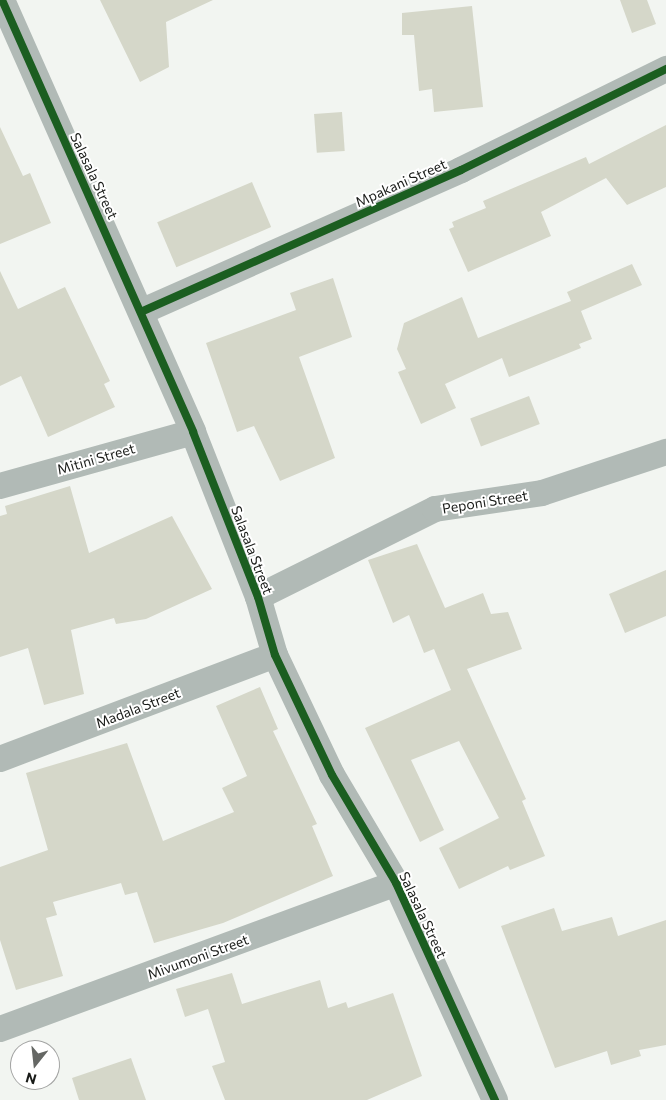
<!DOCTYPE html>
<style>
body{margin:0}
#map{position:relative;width:666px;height:1100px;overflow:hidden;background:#f2f5f1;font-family:Commissioner,sans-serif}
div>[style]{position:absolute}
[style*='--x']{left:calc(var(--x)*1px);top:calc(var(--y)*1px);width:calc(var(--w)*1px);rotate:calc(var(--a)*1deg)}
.building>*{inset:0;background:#d5d7c9;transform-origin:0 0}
.minor>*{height:26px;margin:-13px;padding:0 13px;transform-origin:13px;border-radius:13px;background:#b1bab6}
.cycleway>*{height:8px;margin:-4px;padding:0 4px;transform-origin:4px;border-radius:4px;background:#1b5e20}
span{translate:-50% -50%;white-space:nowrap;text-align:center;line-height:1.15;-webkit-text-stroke:4px #fff;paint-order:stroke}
.street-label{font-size:14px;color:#191b18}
.north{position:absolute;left:10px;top:1040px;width:50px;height:50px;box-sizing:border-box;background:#fff;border:1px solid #a3a4a3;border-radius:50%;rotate:196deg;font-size:14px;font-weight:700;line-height:20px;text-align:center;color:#191b18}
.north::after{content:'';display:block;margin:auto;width:18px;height:22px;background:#656764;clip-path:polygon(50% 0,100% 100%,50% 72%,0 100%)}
</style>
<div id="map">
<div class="building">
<div style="clip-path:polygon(100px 0,213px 0,166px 22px,169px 67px,140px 82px)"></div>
<div style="clip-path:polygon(620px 0,647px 0,656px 24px,632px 33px)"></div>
<div style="clip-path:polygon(472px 6px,483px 107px,434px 112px,432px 89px,419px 91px,414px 35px,402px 35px,402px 13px)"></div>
<div style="left:342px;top:112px;width:39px;height:28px;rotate:86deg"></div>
<div style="clip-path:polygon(666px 125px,666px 187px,627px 205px,606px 178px,541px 212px,551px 236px,468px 272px,449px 229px,454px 227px,452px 222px,486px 208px,483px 201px,586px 157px,589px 164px)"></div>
<div style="clip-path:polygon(0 127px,23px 176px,30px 173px,51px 223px,0 244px)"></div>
<div style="left:252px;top:182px;width:49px;height:103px;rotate:67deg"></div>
<div style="clip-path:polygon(632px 264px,642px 285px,581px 311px,592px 339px,579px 344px,581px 348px,509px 377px,502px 358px,445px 384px,456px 408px,421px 424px,398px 372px,406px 369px,397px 349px,404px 323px,462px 297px,478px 338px,571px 301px,567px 292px)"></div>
<div style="clip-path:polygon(0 271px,18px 309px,65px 287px,110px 381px,104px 384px,115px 407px,48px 437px,21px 376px,0 386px)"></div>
<div style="clip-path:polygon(333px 278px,352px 337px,299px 357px,335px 458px,280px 481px,254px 426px,237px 432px,206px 343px,296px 310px,290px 293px)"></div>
<div style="left:529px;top:396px;width:30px;height:63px;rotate:69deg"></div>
<div style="clip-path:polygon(70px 486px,89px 553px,172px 516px,212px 589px,146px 619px,116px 624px,114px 618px,71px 630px,84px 694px,44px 705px,28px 648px,0 657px,0 516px,7px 514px,5px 506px)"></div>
<div style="clip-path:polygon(417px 544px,445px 608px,483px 593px,491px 614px,508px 612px,522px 649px,467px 669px,526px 799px,522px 801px,545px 856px,510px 870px,508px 866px,459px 889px,439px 848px,499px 818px,459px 741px,411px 760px,444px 830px,420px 842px,365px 728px,451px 690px,434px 649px,424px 653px,409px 615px,393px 623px,368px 560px)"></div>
<div style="clip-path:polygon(666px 570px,666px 616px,625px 633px,609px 594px)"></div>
<div style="clip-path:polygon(260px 687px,278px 729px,273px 731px,317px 824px,312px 826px,333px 876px,223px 923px,154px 943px,137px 892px,125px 895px,121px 883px,53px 902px,57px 915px,46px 918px,63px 976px,16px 990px,0 940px,0 867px,48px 850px,26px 773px,127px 743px,163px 841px,234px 812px,222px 788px,247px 776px,216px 706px)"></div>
<div style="clip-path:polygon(554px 908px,562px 931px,612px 917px,618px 936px,666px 920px,666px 1045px,639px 1050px,641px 1056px,611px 1065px,607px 1051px,555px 1068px,501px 926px)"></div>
<div style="clip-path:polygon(232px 973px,242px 1004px,320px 980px,328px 1008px,346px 1002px,348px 1008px,393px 993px,422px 1076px,367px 1100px,225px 1100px,212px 1066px,225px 1062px,208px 1009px,185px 1017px,176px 989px)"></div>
<div style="clip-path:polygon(131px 1058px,146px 1100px,79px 1100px,72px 1078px)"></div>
</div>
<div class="minor">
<div style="--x:2;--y:0;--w:472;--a:66.1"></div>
<div style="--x:193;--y:432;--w:177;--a:68.5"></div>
<div style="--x:258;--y:597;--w:60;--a:73.7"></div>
<div style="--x:275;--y:655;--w:133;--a:64.6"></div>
<div style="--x:332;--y:775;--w:126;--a:59.3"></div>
<div style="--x:396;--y:883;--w:239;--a:65.5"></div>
<div style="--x:143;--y:311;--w:348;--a:-23.9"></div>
<div style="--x:461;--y:170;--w:229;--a:-26.2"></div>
<div style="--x:0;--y:486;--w:200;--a:-15.6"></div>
<div style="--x:258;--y:597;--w:198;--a:-26.4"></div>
<div style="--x:435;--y:509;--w:108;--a:-8.5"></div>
<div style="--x:542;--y:493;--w:131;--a:-18.3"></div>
<div style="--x:0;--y:759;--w:294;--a:-20.7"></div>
<div style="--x:0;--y:1029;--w:422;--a:-20.2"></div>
</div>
<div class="cycleway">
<div style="--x:2;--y:0;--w:472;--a:66.1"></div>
<div style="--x:193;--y:432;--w:177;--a:68.5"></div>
<div style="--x:258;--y:597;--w:60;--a:73.7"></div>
<div style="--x:275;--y:655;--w:133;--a:64.6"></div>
<div style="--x:332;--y:775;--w:126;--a:59.3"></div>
<div style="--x:396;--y:883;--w:239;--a:65.5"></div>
<div style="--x:143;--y:311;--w:348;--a:-23.9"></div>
<div style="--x:461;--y:170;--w:229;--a:-26.2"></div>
</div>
<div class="street-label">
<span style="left:94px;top:176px;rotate:65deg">Salasala Street</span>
<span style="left:401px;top:183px;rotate:-24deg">Mpakani Street</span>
<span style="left:96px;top:459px;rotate:-16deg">Mitini Street</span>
<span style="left:485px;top:502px;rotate:-9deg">Peponi Street</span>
<span style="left:252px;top:550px;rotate:69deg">Salasala Street</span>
<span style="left:138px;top:708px;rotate:-21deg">Madala Street</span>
<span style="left:423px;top:915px;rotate:65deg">Salasala Street</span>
<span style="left:198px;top:957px;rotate:-20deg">Mivumoni Street</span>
</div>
<div class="north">N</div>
</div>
